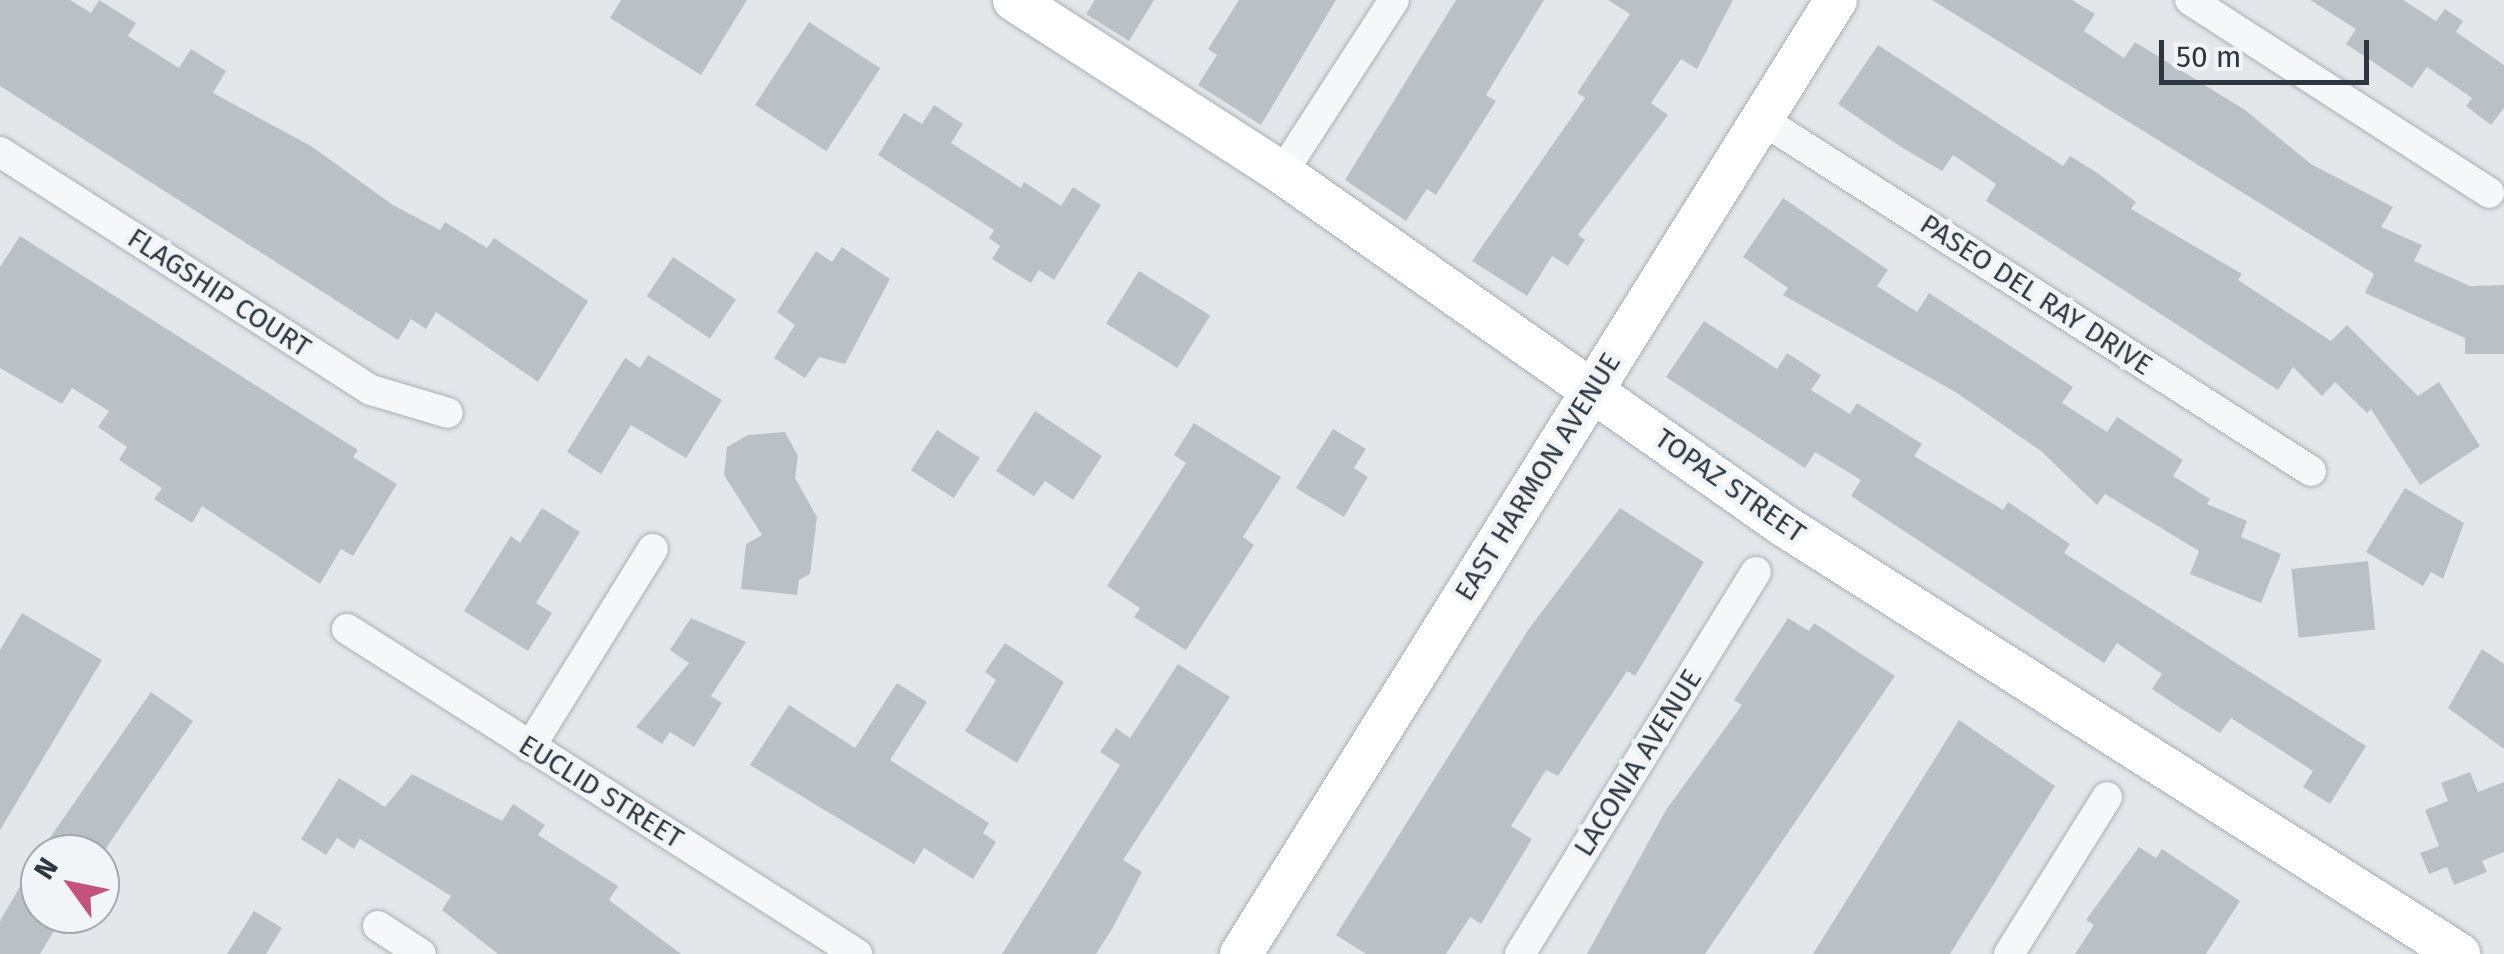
<!DOCTYPE html>
<style>
body{margin:0}
#map{position:relative;width:2504px;height:954px;overflow:hidden;background:#e3e7ea;font-family:"Fira Sans",sans-serif}
div>[style]{position:absolute}
[style*='--x']{left:calc(var(--x)*1px);top:calc(var(--y)*1px);width:calc(var(--w)*1px);rotate:calc(var(--a)*1deg)}
.building>*{inset:0;background:#bac1c6;transform-origin:0 0}
.roads{filter:drop-shadow(0 0 2px #a8afb4) drop-shadow(0 0 2px #a8afb4)}
.street>*{height:30px;margin:-15px;padding:0 15px;transform-origin:15px;border-radius:15px;background:#f5f7f8}
.secondary>*{height:42px;margin:-21px;padding:0 21px;transform-origin:21px;border-radius:21px;background:#fff}
span{translate:-50% -50%;white-space:nowrap;text-align:center;line-height:1.15;-webkit-text-stroke:9px #f2f5f7;paint-order:stroke}
.street-label{font-size:28px;color:#2c3741}
.north{position:absolute;left:20px;top:834px;width:100px;height:100px;box-sizing:border-box;background:#f2f5f7;border:2px solid #a3a9ae;border-radius:50%;rotate:303deg;font-size:28px;font-weight:700;line-height:40px;text-align:center;color:#2c3741}
.north::after{content:'';display:block;margin:auto;width:35px;height:45px;background:#c3537a;clip-path:polygon(50% 0,100% 100%,50% 72%,0 100%)}
.scale{position:absolute;left:2159px;top:40px;width:210px;height:45px;box-sizing:border-box;border:5px solid #2c3741;border-top:0;padding-left:12px;font-size:30px;line-height:35px;white-space:nowrap;color:#2c3741;-webkit-text-stroke:8px #f2f5f7;paint-order:stroke}
</style>
<div id="map">
<div class="building">
<div style="clip-path:polygon(0 0,70px 0,91px 13px,99px 0,136px 23px,128px 36px,179px 68px,191px 49px,226px 71px,213px 93px,311px 146px,393px 205px,440px 230px,445px 222px,487px 248px,494px 238px,588px 301px,538px 382px,436px 312px,426px 329px,411px 319px,398px 340px,0 86px)"></div>
<div style="clip-path:polygon(621px 0,747px 0,701px 75px,610px 18px)"></div>
<div style="clip-path:polygon(1095px 0,1154px 0,1129px 41px,1086px 14px)"></div>
<div style="clip-path:polygon(1239px 0,1336px 0,1261px 125px,1198px 85px,1217px 55px,1208px 49px)"></div>
<div style="clip-path:polygon(1456px 0,1544px 0,1486px 95px,1496px 101px,1436px 195px,1427px 189px,1406px 221px,1345px 180px)"></div>
<div style="clip-path:polygon(1608px 0,1733px 0,1697px 69px,1681px 59px,1651px 103px,1668px 115px,1578px 235px,1585px 240px,1568px 266px,1552px 256px,1527px 296px,1472px 261px,1585px 98px,1577px 93px,1630px 14px)"></div>
<div style="clip-path:polygon(1932px 0,2072px 0,2095px 14px,2084px 31px,2124px 58px,2135px 42px,2245px 110px,2311px 164px,2393px 207px,2381px 227px,2422px 245px,2414px 261px,2470px 286px,2504px 285px,2504px 354px,2465px 354px,2465px 338px,2365px 293px,2374px 274px)"></div>
<div style="clip-path:polygon(2310px 0,2403px 0,2436px 21px,2445px 9px,2463px 21px,2456px 32px,2504px 65px,2504px 108px,2491px 125px,2466px 106px,2472px 98px,2427px 67px,2412px 88px,2346px 44px,2356px 29px)"></div>
<div style="left:809px;top:22px;width:85px;height:99px;rotate:33deg"></div>
<div style="clip-path:polygon(1878px 45px,2063px 166px,2070px 156px,2096px 172px,2136px 202px,2131px 209px,2242px 274px,2238px 280px,2331px 341px,2347px 325px,2418px 396px,2439px 382px,2480px 446px,2420px 485px,2371px 409px,2367px 413px,2335px 382px,2322px 396px,2293px 367px,2278px 390px,1986px 201px,1996px 184px,1953px 155px,1942px 171px,1901px 147px,1838px 104px)"></div>
<div style="clip-path:polygon(934px 105px,963px 124px,951px 143px,1021px 188px,1024px 182px,1061px 206px,1073px 187px,1101px 205px,1054px 280px,1039px 270px,1031px 283px,992px 259px,1000px 246px,989px 238px,994px 230px,878px 155px,904px 113px,922px 124px)"></div>
<div style="clip-path:polygon(1783px 198px,1888px 270px,1877px 286px,1917px 312px,1929px 293px,2073px 387px,2062px 403px,2107px 432px,2117px 417px,2183px 460px,2173px 476px,2210px 499px,2207px 504px,2247px 521px,2241px 537px,2281px 554px,2261px 603px,2190px 574px,2199px 551px,2105px 494px,2097px 505px,2041px 451px,1957px 393px,1783px 295px,1788px 288px,1743px 257px)"></div>
<div style="clip-path:polygon(20px 236px,358px 450px,353px 457px,397px 484px,353px 556px,341px 549px,320px 584px,202px 506px,192px 523px,154px 499px,162px 488px,119px 460px,127px 447px,98px 427px,109px 411px,72px 388px,62px 404px,0 368px,0 267px)"></div>
<div style="clip-path:polygon(842px 247px,890px 279px,845px 364px,819px 357px,805px 378px,774px 358px,795px 325px,777px 312px,816px 251px,832px 262px)"></div>
<div style="left:673px;top:257px;width:76px;height:47px;rotate:34deg"></div>
<div style="left:1139px;top:271px;width:84px;height:62px;rotate:32deg"></div>
<div style="clip-path:polygon(1704px 321px,1777px 369px,1787px 353px,1821px 375px,1811px 390px,1850px 414px,1857px 403px,1922px 444px,1914px 456px,2003px 510px,2008px 502px,2070px 544px,2064px 553px,2366px 746px,2330px 804px,2303px 787px,2313px 771px,2231px 718px,2220px 733px,2179px 707px,2152px 689px,2162px 674px,2117px 643px,2104px 663px,1851px 496px,1861px 480px,1815px 452px,1805px 468px,1666px 377px)"></div>
<div style="clip-path:polygon(648px 355px,722px 400px,686px 458px,631px 425px,601px 474px,567px 452px,625px 358px,640px 368px)"></div>
<div style="clip-path:polygon(1035px 411px,1102px 456px,1073px 500px,1045px 481px,1034px 496px,996px 471px)"></div>
<div style="clip-path:polygon(1194px 423px,1281px 477px,1243px 537px,1254px 545px,1186px 650px,1134px 617px,1140px 608px,1107px 586px,1186px 463px,1174px 455px)"></div>
<div style="clip-path:polygon(1333px 429px,1366px 449px,1354px 468px,1368px 477px,1344px 517px,1296px 488px)"></div>
<div style="left:937px;top:430px;width:51px;height:48px;rotate:33deg"></div>
<div style="clip-path:polygon(785px 432px,798px 456px,795px 478px,817px 517px,810px 574px,799px 580px,797px 595px,741px 589px,746px 544px,762px 535px,724px 475px,727px 447px,748px 435px)"></div>
<div style="clip-path:polygon(2405px 488px,2464px 523px,2443px 579px,2431px 572px,2423px 586px,2366px 552px)"></div>
<div style="clip-path:polygon(542px 508px,580px 532px,536px 603px,552px 613px,528px 651px,464px 611px,511px 536px,520px 543px)"></div>
<div style="clip-path:polygon(1620px 508px,1704px 562px,1635px 676px,1627px 671px,1558px 776px,1546px 770px,1511px 826px,1532px 839px,1481px 924px,1470px 917px,1446px 954px,1366px 954px,1336px 935px,1528px 630px)"></div>
<div style="left:2368px;top:561px;width:69px;height:77px;rotate:84deg"></div>
<div style="clip-path:polygon(22px 613px,102px 660px,0 830px,0 650px)"></div>
<div style="clip-path:polygon(691px 618px,746px 642px,711px 696px,722px 703px,694px 747px,670px 732px,662px 744px,636px 727px,689px 663px,670px 650px)"></div>
<div style="clip-path:polygon(1788px 618px,1809px 631px,1814px 623px,1895px 676px,1705px 954px,1587px 954px,1666px 810px,1742px 705px,1734px 700px)"></div>
<div style="clip-path:polygon(1005px 643px,1064px 682px,1017px 763px,965px 731px,996px 680px,985px 672px)"></div>
<div style="clip-path:polygon(2482px 649px,2504px 664px,2504px 749px,2448px 708px)"></div>
<div style="clip-path:polygon(1178px 664px,1230px 697px,1123px 860px,1142px 872px,1112px 929px,1096px 954px,1002px 954px,1120px 765px,1100px 752px,1116px 728px,1130px 738px)"></div>
<div style="clip-path:polygon(897px 683px,927px 702px,890px 760px,989px 823px,983px 833px,996px 842px,973px 879px,924px 848px,914px 864px,750px 765px,789px 705px,855px 748px)"></div>
<div style="clip-path:polygon(151px 692px,193px 721px,102px 854px,40px 854px,40px 914px,64px 914px,40px 954px,0 954px,0 921px,40px 852px)"></div>
<div style="clip-path:polygon(1959px 720px,2055px 786px,1950px 954px,1813px 954px)"></div>
<div style="clip-path:polygon(2470px 772px,2478px 792px,2504px 782px,2504px 852px,2482px 861px,2487px 872px,2454px 885px,2447px 867px,2429px 874px,2420px 853px,2439px 846px,2425px 810px,2448px 801px,2441px 783px)"></div>
<div style="clip-path:polygon(412px 774px,502px 821px,513px 804px,545px 825px,538px 835px,618px 886px,609px 900px,681px 954px,498px 954px,442px 910px,451px 896px,360px 839px,354px 849px,337px 838px,326px 855px,301px 839px,339px 778px,385px 807px)"></div>
<div style="clip-path:polygon(2139px 847px,2156px 858px,2162px 849px,2240px 901px,2206px 954px,2075px 954px,2094px 925px,2086px 920px)"></div>
<div style="clip-path:polygon(254px 911px,282px 928px,266px 954px,227px 954px)"></div>
</div>
<div class="roads">
<div class="street">
<div style="--x:2190;--y:0;--w:356;--a:32.8"></div>
<div style="--x:1761;--y:119;--w:653;--a:32.62"></div>
<div style="--x:0;--y:152;--w:441;--a:32.7"></div>
<div style="--x:371;--y:390;--w:80;--a:16.6"></div>
<div style="--x:1282;--y:173;--w:206;--a:-57.1"></div>
<div style="--x:347;--y:629;--w:605;--a:32.51"></div>
<div style="--x:530;--y:747;--w:233;--a:-58.2"></div>
<div style="--x:378;--y:926;--w:51;--a:33.1"></div>
<div style="--x:1520;--y:954;--w:449;--a:-58.3"></div>
<div style="--x:2009;--y:954;--w:185;--a:-58"></div>
</div>
<div class="secondary">
<div style="--x:1014;--y:0;--w:319;--a:32.8"></div>
<div style="--x:1282;--y:173;--w:612;--a:35.09"></div>
<div style="--x:1783;--y:525;--w:801;--a:32.4"></div>
<div style="--x:1241;--y:954;--w:1124;--a:-58.05"></div>
</div>
</div>
<div class="street-label">
<span style="left:219px;top:293px;rotate:33deg">FLAGSHIP COURT</span>
<span style="left:2036px;top:295px;rotate:33deg">PASEO DEL RAY DRIVE</span>
<span style="left:1538px;top:477px;rotate:-58deg">EAST HARMON AVENUE</span>
<span style="left:1730px;top:486px;rotate:35deg">TOPAZ STREET</span>
<span style="left:1638px;top:763px;rotate:-58deg">LACONIA AVENUE</span>
<span style="left:601px;top:792px;rotate:32deg">EUCLID STREET</span>
</div>
<div class="north">N</div>
<div class="scale">50 m</div>
</div>
